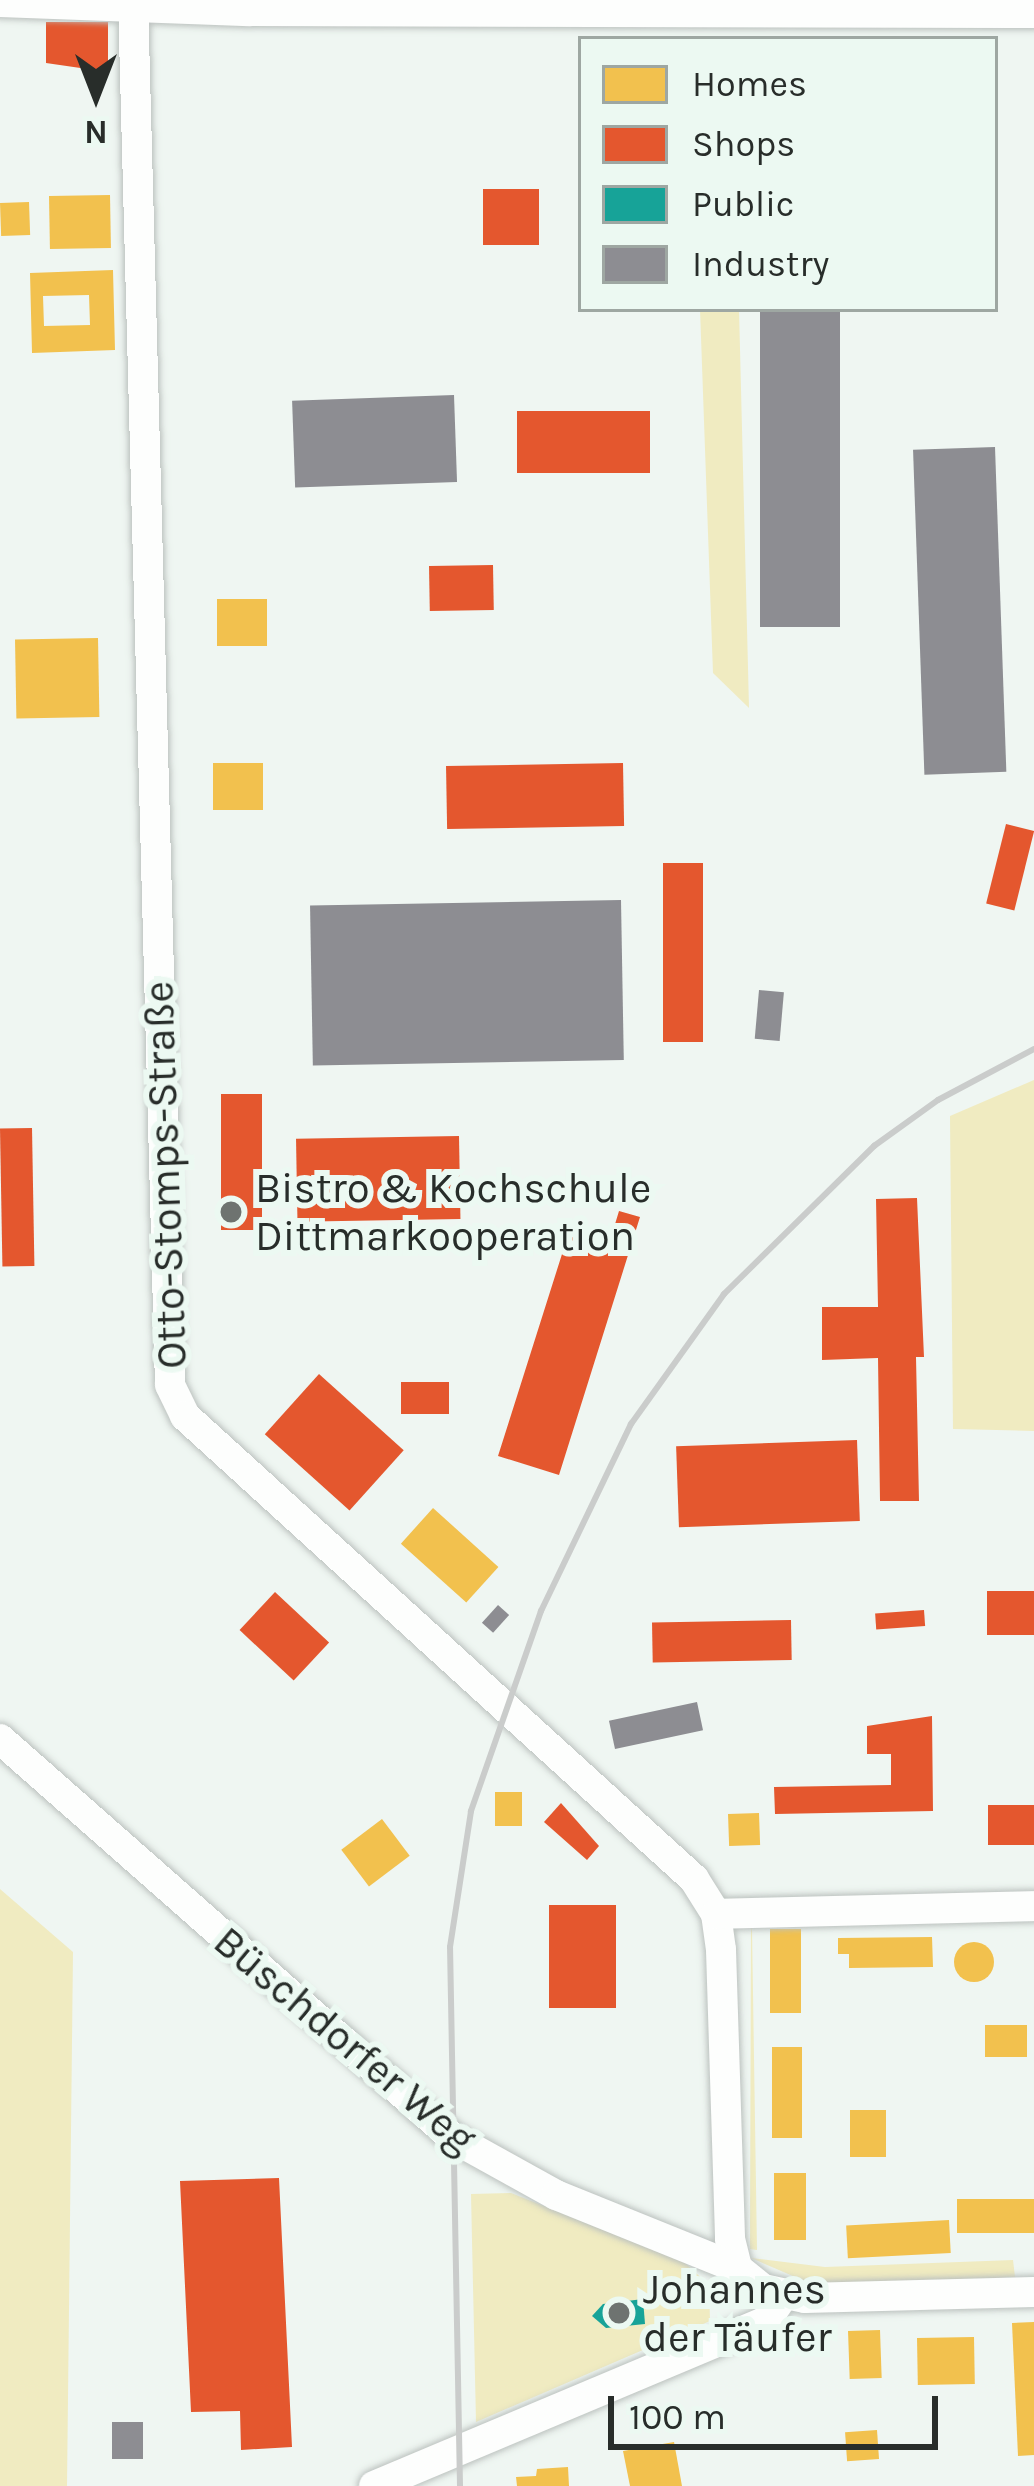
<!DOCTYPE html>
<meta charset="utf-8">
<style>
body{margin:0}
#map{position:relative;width:1034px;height:2486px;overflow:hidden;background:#eff6f2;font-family:Karla,sans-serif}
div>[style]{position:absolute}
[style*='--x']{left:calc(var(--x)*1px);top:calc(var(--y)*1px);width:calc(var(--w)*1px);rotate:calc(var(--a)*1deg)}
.green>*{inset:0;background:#f0ebc1}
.homes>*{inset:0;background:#f2c14e;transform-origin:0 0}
.round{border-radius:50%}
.shops>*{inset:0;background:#e4572e;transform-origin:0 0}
.public>*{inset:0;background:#17a398}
.industry>*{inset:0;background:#8d8d92;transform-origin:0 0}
.roads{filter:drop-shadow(0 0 3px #bcc2bf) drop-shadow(0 0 3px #bcc2bf)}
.minor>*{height:30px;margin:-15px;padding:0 15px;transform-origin:15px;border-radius:15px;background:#fdfefd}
.rail>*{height:6px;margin:-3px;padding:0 3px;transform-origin:3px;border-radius:3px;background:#cacccb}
.dots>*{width:33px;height:33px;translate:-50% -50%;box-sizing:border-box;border:6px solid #ecf9f2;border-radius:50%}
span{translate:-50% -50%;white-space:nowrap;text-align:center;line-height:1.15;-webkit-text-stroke:12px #ecf9f2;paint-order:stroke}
.street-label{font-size:42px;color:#282d2a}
.poi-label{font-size:42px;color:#282d2a}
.left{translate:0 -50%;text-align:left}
.legend{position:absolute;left:578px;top:36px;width:420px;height:276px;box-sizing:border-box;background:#ecf9f2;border:3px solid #9ea7a2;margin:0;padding:15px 21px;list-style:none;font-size:36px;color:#282d2a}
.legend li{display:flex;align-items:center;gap:24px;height:60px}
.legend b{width:60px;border:3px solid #9ea7a2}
.north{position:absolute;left:36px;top:36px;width:120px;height:120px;-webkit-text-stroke:9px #ecf9f2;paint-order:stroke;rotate:180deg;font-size:33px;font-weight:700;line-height:48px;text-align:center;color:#282d2a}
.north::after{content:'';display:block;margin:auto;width:42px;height:54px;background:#282d2a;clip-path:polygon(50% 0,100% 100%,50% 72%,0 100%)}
.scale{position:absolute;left:608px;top:2396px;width:330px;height:54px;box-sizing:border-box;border:6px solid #282d2a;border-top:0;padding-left:15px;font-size:36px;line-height:42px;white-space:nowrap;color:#282d2a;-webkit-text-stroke:9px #ecf9f2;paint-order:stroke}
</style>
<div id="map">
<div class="green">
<div style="clip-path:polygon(700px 309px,739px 309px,749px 708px,713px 673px)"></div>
<div style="clip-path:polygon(1034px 1080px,1034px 1431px,953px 1429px,950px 1116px)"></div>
<div style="clip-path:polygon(0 1889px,73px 1952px,67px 2486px,0 2486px)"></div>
<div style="clip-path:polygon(751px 1923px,752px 1930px,757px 2250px,750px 2249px)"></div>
<div style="clip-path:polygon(511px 2193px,683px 2261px,709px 2285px,710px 2321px,476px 2422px,471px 2194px)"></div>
<div style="clip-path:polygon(751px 2258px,825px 2267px,1013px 2260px,1015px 2277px,823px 2289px)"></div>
</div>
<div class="homes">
<div style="left:110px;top:195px;width:53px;height:61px;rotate:89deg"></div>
<div style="left:29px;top:202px;width:33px;height:29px;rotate:88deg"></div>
<div style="clip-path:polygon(evenodd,113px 270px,115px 350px,32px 353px,30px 273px,113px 270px,89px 295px,90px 325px,44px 326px,43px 296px,89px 295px)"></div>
<div style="left:217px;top:599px;width:50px;height:47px"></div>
<div style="left:98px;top:638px;width:79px;height:83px;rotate:89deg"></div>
<div style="left:213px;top:763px;width:50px;height:47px"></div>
<div style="left:433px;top:1508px;width:88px;height:48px;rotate:42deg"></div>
<div style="left:495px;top:1792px;width:27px;height:34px"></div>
<div style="left:759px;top:1813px;width:32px;height:31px;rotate:88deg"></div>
<div style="left:382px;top:1819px;width:46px;height:51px;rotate:53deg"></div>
<div style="left:770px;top:1929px;width:31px;height:84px"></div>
<div style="clip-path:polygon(932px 1937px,933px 1967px,849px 1968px,849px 1954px,838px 1954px,838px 1938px)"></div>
<div class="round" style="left:954px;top:1942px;width:40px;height:40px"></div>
<div style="left:985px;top:2025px;width:42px;height:32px"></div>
<div style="left:772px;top:2047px;width:30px;height:91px"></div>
<div style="left:850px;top:2110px;width:36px;height:47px"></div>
<div style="left:774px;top:2173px;width:32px;height:67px"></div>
<div style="left:1034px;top:2199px;width:34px;height:77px;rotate:90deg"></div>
<div style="left:949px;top:2220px;width:33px;height:103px;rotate:87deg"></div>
<div style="clip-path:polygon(1034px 2322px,1034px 2455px,1018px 2456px,1012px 2323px)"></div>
<div style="left:880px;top:2330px;width:48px;height:32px;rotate:88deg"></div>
<div style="left:974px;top:2337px;width:47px;height:57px;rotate:89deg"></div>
<div style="left:877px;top:2430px;width:29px;height:32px;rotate:86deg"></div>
<div style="clip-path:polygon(674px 2442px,682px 2486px,630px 2486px,623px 2451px)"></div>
<div style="clip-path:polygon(568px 2467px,569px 2486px,517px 2486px,516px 2477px,536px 2476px,537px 2469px)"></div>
</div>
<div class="shops">
<div style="clip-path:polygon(46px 22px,108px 22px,108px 72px,46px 63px)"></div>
<div style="left:483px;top:189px;width:56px;height:56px"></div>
<div style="left:650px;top:411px;width:62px;height:133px;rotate:90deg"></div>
<div style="left:493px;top:565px;width:45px;height:64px;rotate:89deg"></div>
<div style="left:623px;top:763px;width:63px;height:177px;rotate:89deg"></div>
<div style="left:1006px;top:824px;width:29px;height:82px;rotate:14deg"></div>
<div style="left:663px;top:863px;width:40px;height:179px"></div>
<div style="left:221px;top:1094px;width:41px;height:136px"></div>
<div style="left:32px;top:1128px;width:138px;height:32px;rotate:89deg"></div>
<div style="left:459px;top:1136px;width:83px;height:163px;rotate:89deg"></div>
<div style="clip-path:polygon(917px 1198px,924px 1357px,916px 1357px,919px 1501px,880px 1501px,878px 1358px,822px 1360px,822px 1307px,878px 1307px,876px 1199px)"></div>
<div style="clip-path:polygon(619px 1211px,640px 1217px,559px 1475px,498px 1456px,569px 1232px,609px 1244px)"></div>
<div style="left:319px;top:1374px;width:114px;height:81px;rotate:42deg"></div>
<div style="left:449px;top:1382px;width:32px;height:48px;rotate:90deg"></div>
<div style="left:857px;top:1440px;width:81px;height:181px;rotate:88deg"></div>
<div style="left:1034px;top:1591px;width:44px;height:47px;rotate:90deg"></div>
<div style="left:275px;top:1592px;width:74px;height:52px;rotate:43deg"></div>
<div style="left:924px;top:1610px;width:16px;height:49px;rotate:86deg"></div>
<div style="left:791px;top:1620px;width:40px;height:139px;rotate:89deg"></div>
<div style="clip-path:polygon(932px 1716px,933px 1811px,775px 1814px,774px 1787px,891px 1785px,891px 1754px,867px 1754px,867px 1726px)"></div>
<div style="clip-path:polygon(561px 1803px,599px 1846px,587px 1860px,544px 1822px)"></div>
<div style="left:1034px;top:1805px;width:40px;height:46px;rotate:90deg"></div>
<div style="left:549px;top:1905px;width:67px;height:103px"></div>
<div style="clip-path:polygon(279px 2178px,292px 2447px,241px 2450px,240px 2411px,191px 2412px,180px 2181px)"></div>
</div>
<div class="public">
<div style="clip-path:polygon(643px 2299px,645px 2324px,606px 2328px,592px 2316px,603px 2304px)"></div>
</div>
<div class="industry">
<div style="left:760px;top:309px;width:80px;height:318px"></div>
<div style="left:454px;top:395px;width:87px;height:162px;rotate:88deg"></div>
<div style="left:995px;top:447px;width:325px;height:82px;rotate:88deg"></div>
<div style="left:621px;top:900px;width:160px;height:311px;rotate:89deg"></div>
<div style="left:759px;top:990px;width:25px;height:49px;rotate:5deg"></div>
<div style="left:498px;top:1605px;width:15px;height:24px;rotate:42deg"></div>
<div style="left:697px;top:1702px;width:29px;height:90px;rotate:78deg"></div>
<div style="left:112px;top:2422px;width:31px;height:37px"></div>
</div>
<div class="roads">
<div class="minor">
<div style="--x:133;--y:0;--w:1385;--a:88.47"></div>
<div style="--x:170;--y:1385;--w:34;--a:64"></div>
<div style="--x:185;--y:1416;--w:688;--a:42.29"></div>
<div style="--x:694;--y:1879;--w:41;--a:57.8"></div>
<div style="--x:716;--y:1914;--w:36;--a:82"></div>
<div style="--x:721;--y:1950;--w:289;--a:88.2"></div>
<div style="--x:730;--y:2239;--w:30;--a:76"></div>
<div style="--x:737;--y:2268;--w:33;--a:39"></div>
<div style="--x:763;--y:2289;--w:43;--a:12.1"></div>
<div style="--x:805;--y:2298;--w:229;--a:-1.5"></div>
<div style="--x:0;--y:2;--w:250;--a:2.1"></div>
<div style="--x:250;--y:11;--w:784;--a:0.15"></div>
<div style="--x:0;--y:1739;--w:604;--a:41.37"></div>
<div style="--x:453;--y:2138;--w:118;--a:29"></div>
<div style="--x:556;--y:2195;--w:195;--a:22"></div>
<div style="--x:716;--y:1914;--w:318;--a:-1.4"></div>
<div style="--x:374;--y:2486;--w:424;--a:-22.8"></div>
<div style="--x:765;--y:2322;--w:33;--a:-55"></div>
</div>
</div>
<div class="rail">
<div style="--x:460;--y:2486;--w:539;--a:-91.06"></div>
<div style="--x:450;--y:1947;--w:138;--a:-81.2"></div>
<div style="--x:471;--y:1811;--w:212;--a:-70.7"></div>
<div style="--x:541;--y:1611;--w:208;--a:-64.3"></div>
<div style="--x:631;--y:1424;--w:160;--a:-54.4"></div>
<div style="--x:724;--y:1294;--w:211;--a:-44.6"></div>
<div style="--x:874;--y:1146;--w:79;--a:-35.7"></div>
<div style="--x:938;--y:1100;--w:109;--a:-28"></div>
</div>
<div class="dots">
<div style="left:231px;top:1212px;background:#6e7370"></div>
<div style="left:619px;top:2313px;background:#6e7370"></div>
</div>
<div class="street-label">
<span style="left:165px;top:1175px;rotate:-92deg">Otto-Stomps-Straße</span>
<span style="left:345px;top:2040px;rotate:40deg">Büschdorfer Weg</span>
</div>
<div class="poi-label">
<span class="left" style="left:255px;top:1212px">Bistro &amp; Kochschule<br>Dittmarkooperation</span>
<span class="left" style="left:643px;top:2313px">Johannes<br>der Täufer</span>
</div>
<ul class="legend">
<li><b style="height:33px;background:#f2c14e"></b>Homes</li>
<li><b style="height:33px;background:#e4572e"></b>Shops</li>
<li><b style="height:33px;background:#17a398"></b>Public</li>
<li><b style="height:33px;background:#8d8d92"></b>Industry</li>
</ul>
<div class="north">N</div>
<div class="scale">100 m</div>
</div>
